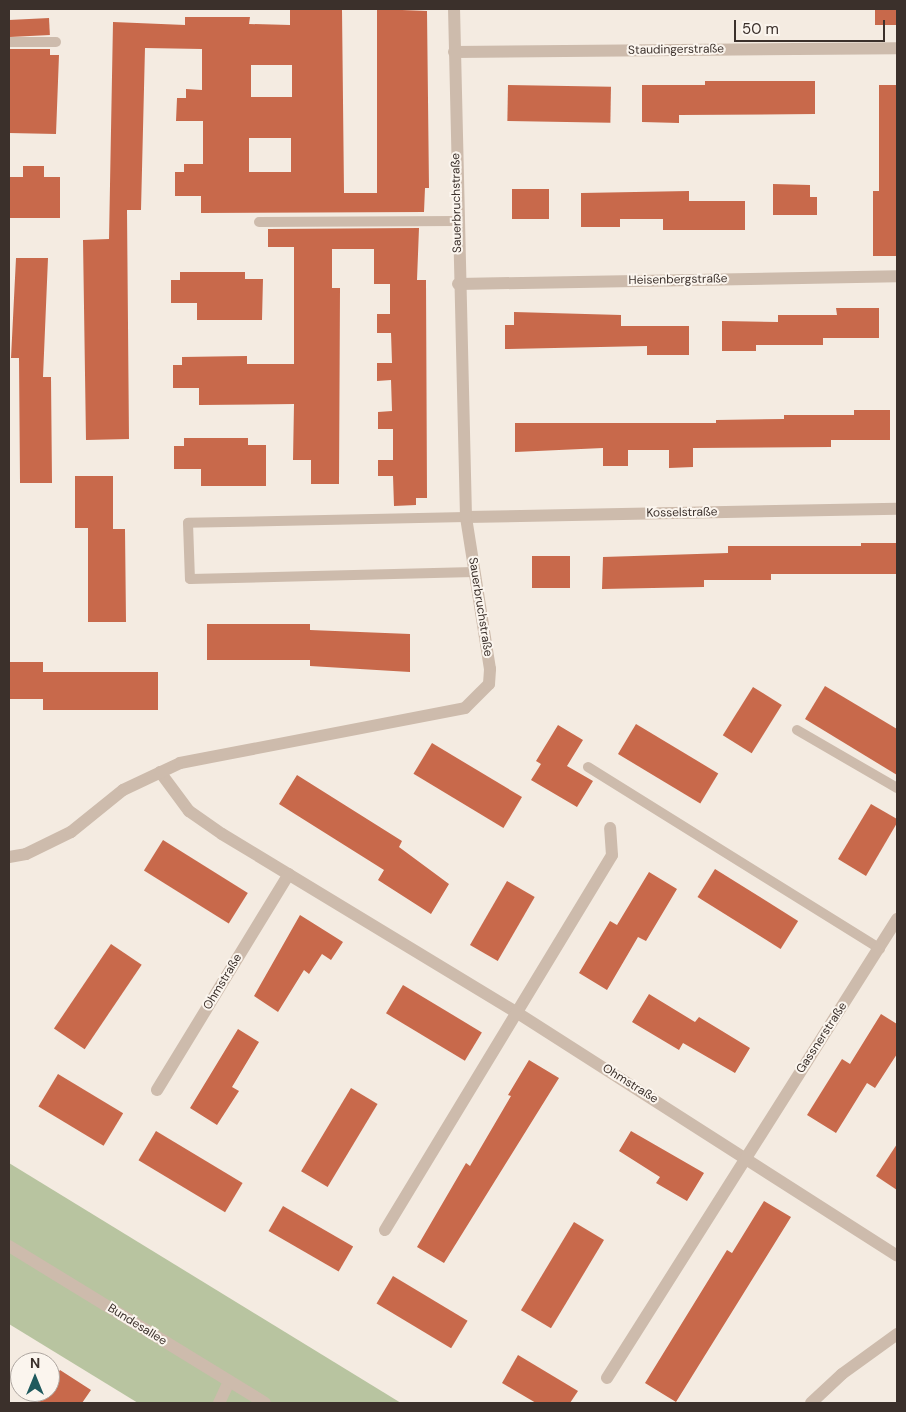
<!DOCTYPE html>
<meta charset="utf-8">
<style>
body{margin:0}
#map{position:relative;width:906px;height:1412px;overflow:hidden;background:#f4ebe1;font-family:"DM Sans",sans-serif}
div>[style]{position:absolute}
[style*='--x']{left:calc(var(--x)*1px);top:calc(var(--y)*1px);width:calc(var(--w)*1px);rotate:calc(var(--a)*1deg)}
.green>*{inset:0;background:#b8c4a0}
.building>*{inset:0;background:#c8694b;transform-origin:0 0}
.service>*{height:10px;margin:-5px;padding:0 5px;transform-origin:5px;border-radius:5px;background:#cdbbac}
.minor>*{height:12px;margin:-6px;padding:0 6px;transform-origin:6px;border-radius:6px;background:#cdbbac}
.tertiary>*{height:12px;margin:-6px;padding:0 6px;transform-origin:6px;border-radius:6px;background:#cdbbac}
span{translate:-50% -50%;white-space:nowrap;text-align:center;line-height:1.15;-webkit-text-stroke:4px #fbf5ee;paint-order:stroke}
.street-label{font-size:12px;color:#3b302b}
.frame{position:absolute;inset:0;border:10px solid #3b302b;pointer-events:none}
.north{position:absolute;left:10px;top:1352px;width:50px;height:50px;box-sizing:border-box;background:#fbf5ee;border:1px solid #aea6a0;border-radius:50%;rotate:0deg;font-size:14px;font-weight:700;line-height:20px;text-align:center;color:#3b302b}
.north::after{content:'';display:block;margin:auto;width:18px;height:22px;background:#1f5a5e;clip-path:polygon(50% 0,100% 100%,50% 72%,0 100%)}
.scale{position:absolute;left:734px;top:20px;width:151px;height:22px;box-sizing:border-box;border:2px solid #3b302b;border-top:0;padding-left:6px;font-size:15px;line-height:18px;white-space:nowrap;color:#3b302b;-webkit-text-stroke:4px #fbf5ee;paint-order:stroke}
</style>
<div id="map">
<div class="green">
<div style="clip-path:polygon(9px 1163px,401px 1403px,138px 1403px,9px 1324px)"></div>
</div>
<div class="building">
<div style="clip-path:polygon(evenodd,290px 9px,342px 9px,344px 193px,377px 193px,377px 9px,427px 11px,429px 188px,425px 188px,424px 212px,201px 213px,201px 196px,175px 196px,175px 172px,184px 172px,184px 164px,203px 164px,203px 121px,176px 121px,177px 98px,186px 98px,186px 89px,202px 90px,202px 49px,145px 48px,141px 210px,127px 210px,129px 439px,86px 440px,83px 240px,109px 239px,113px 22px,185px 25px,185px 17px,250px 17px,249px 24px,290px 25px,290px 9px,251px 65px,292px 65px,292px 97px,251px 97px,251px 65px,290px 9px,249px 138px,291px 138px,291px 172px,249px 172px,249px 138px)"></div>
<div style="left:875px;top:9px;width:22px;height:16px"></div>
<div style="left:49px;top:18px;width:17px;height:40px;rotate:87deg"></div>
<div style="clip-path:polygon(9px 49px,50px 49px,50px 55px,59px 55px,56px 134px,9px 133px)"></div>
<div style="clip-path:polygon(705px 81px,815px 81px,815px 114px,679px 115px,679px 123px,642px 122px,642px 85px,705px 85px)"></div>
<div style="left:508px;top:85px;width:103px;height:36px;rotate:1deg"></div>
<div style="clip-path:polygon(879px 85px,897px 85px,897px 256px,873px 256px,873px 191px,879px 191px)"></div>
<div style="clip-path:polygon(23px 166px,44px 166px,44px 177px,60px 177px,60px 218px,9px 218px,9px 177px,23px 177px)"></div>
<div style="clip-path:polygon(773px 184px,810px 185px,810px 197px,817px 197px,817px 215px,773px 215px)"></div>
<div style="left:512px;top:189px;width:37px;height:30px"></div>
<div style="clip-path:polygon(689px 191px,689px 201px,745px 201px,745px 230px,663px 230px,663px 219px,620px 219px,620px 227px,581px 227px,581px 193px)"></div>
<div style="clip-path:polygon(419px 228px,417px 280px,426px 280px,427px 498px,416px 498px,416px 505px,394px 506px,393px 476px,378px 476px,378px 460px,393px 460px,393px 429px,378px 429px,378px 412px,392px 411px,391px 380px,377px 381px,377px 363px,392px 363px,391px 333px,377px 333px,377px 314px,390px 314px,390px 284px,374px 284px,374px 249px,332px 249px,332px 288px,340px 288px,339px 484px,311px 484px,311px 460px,293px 460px,294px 404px,199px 405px,199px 388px,173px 388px,173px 365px,182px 365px,182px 357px,247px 356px,247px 364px,294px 364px,294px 247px,268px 247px,268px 229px)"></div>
<div style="clip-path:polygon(16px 258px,48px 258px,43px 377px,51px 377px,52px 483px,20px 483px,19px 358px,11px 358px)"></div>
<div style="clip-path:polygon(180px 272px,245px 272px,245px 279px,263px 279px,262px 320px,197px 320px,197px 303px,171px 303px,171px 280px,180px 280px)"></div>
<div style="clip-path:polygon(836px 308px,879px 308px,879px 338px,823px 338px,823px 345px,756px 345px,756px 351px,722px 351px,722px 321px,778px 322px,778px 315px,837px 315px)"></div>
<div style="clip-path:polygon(514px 312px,621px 315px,621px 326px,689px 326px,689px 355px,647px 355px,647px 346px,505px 349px,505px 325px,514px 325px)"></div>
<div style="clip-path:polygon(854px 410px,890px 410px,890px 440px,831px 440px,831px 447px,693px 448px,693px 467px,669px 468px,669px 450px,628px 450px,628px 466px,603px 466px,603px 448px,515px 452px,515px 423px,716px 423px,716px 420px,784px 419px,784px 415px,854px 415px)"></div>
<div style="clip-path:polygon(184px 438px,248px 438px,248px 445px,266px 445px,266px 486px,201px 486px,201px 469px,174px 469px,174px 446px,184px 446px)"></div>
<div style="clip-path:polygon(75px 476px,113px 476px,113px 529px,125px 529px,126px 622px,88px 622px,88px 528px,75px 528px)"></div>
<div style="clip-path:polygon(861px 543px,897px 543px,897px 574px,771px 574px,771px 580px,704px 580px,704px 587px,602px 589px,603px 557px,728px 553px,728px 546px,861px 546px)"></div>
<div style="left:532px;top:556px;width:38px;height:32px"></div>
<div style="clip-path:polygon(207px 624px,310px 624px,310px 630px,410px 634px,410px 672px,310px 666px,310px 660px,207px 660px)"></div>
<div style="clip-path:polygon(9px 662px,43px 662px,43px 672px,158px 672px,158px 710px,43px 710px,43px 699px,9px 699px)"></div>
<div style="clip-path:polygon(825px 686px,897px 729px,897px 775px,805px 719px)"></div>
<div style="left:753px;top:687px;width:34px;height:57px;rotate:32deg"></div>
<div style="left:636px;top:724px;width:96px;height:35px;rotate:31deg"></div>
<div style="clip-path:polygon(558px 725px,583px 740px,567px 766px,593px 781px,577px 807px,531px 780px,541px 764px,536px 761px)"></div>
<div style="left:432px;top:743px;width:105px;height:36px;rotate:31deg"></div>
<div style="clip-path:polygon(297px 775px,402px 841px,399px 847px,449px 884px,431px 914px,378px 880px,384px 870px,279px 804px)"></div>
<div style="clip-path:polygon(871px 804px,897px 819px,897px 823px,866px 876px,838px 859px)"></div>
<div style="left:163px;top:840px;width:100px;height:36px;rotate:32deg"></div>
<div style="left:715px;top:869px;width:98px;height:33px;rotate:32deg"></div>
<div style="clip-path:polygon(649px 872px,677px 889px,646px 941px,638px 937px,607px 990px,579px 973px,610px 921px,617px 925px)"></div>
<div style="left:507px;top:881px;width:32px;height:74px;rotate:30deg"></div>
<div style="clip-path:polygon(300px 915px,343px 942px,331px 960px,322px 954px,309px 974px,304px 970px,278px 1012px,254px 996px)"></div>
<div style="left:111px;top:944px;width:37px;height:102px;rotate:34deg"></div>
<div style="left:403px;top:985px;width:92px;height:33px;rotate:31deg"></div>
<div style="clip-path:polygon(649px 994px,695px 1022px,699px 1017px,750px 1048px,735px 1073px,683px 1043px,679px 1050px,632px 1022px)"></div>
<div style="clip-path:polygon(881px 1014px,897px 1024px,897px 1054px,875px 1088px,867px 1083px,836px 1133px,807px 1115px,842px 1059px,850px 1064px)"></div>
<div style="clip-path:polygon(238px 1029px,259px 1042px,232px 1087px,239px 1091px,217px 1125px,190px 1108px)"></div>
<div style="clip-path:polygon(529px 1060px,559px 1078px,444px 1263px,417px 1247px,466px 1163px,470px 1166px,511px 1096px,508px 1095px)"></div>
<div style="left:58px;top:1074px;width:76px;height:38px;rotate:31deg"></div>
<div style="left:351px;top:1088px;width:31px;height:97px;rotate:31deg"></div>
<div style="left:156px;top:1131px;width:101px;height:34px;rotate:31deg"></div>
<div style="clip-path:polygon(631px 1131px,704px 1173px,687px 1201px,656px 1183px,660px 1177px,619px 1151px)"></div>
<div style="clip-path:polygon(897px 1144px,897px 1190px,876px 1176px)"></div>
<div style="clip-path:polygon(764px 1201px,791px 1217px,676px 1402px,645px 1383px,727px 1250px,732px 1253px)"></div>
<div style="left:283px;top:1206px;width:81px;height:29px;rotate:30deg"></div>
<div style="left:574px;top:1222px;width:35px;height:103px;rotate:31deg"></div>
<div style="left:393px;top:1276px;width:87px;height:32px;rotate:31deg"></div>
<div style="clip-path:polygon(518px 1355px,578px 1391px,570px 1403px,536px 1403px,502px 1383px)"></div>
<div style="clip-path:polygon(60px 1370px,91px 1390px,82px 1403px,37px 1403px,45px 1392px,50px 1392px,50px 1384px)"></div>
</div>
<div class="service">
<div style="--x:9;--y:42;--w:47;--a:0"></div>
<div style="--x:259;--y:222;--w:198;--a:-0.3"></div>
<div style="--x:466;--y:517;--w:278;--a:178.8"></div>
<div style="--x:188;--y:523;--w:56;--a:88"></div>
<div style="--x:190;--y:579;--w:284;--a:-1.4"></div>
<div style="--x:797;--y:730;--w:116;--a:30.1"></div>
<div style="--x:588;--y:767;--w:344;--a:31.9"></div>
</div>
<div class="minor">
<div style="--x:454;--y:52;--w:443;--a:-0.5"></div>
<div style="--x:458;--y:284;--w:439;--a:-1"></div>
<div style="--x:466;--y:517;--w:431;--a:-1.1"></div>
<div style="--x:160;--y:772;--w:49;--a:53.4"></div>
<div style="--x:189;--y:811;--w:40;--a:34.9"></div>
<div style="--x:222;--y:834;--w:344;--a:31.2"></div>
<div style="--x:516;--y:1012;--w:452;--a:32.6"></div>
<div style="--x:9;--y:857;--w:17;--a:-10"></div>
<div style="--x:26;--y:854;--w:50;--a:-26.1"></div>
<div style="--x:71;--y:832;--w:67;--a:-38.9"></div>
<div style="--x:123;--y:790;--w:63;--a:-25.3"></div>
<div style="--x:180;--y:763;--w:290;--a:-10.9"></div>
<div style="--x:465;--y:708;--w:34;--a:-45"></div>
<div style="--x:489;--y:684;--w:15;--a:-86"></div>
<div style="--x:490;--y:669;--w:154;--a:-99"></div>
<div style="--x:466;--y:517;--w:508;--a:-91.35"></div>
<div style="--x:157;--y:1090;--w:253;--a:-58.6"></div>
<div style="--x:385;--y:1230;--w:438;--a:-58.8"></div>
<div style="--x:612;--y:855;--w:27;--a:-94"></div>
<div style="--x:607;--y:1378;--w:543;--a:-57.71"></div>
<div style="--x:219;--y:1403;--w:23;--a:-65"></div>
<div style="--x:811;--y:1403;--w:42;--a:-43.1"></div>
<div style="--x:842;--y:1374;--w:68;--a:-36"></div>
</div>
<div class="tertiary">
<div style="--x:9;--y:1246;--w:300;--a:31.5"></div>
</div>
<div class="street-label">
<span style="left:676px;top:50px;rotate:-1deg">Staudingerstraße</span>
<span style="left:457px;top:203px;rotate:-91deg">Sauerbruchstraße</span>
<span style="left:678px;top:280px;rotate:-1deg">Heisenbergstraße</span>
<span style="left:682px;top:513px;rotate:-1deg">Kosselstraße</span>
<span style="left:480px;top:607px;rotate:81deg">Sauerbruchstraße</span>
<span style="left:223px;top:982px;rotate:-59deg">Ohmstraße</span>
<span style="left:822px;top:1038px;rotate:-57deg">Gassnerstraße</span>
<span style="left:630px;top:1084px;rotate:32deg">Ohmstraße</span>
<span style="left:137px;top:1325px;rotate:32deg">Bundesallee</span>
</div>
<div class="frame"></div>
<div class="north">N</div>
<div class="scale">50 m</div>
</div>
